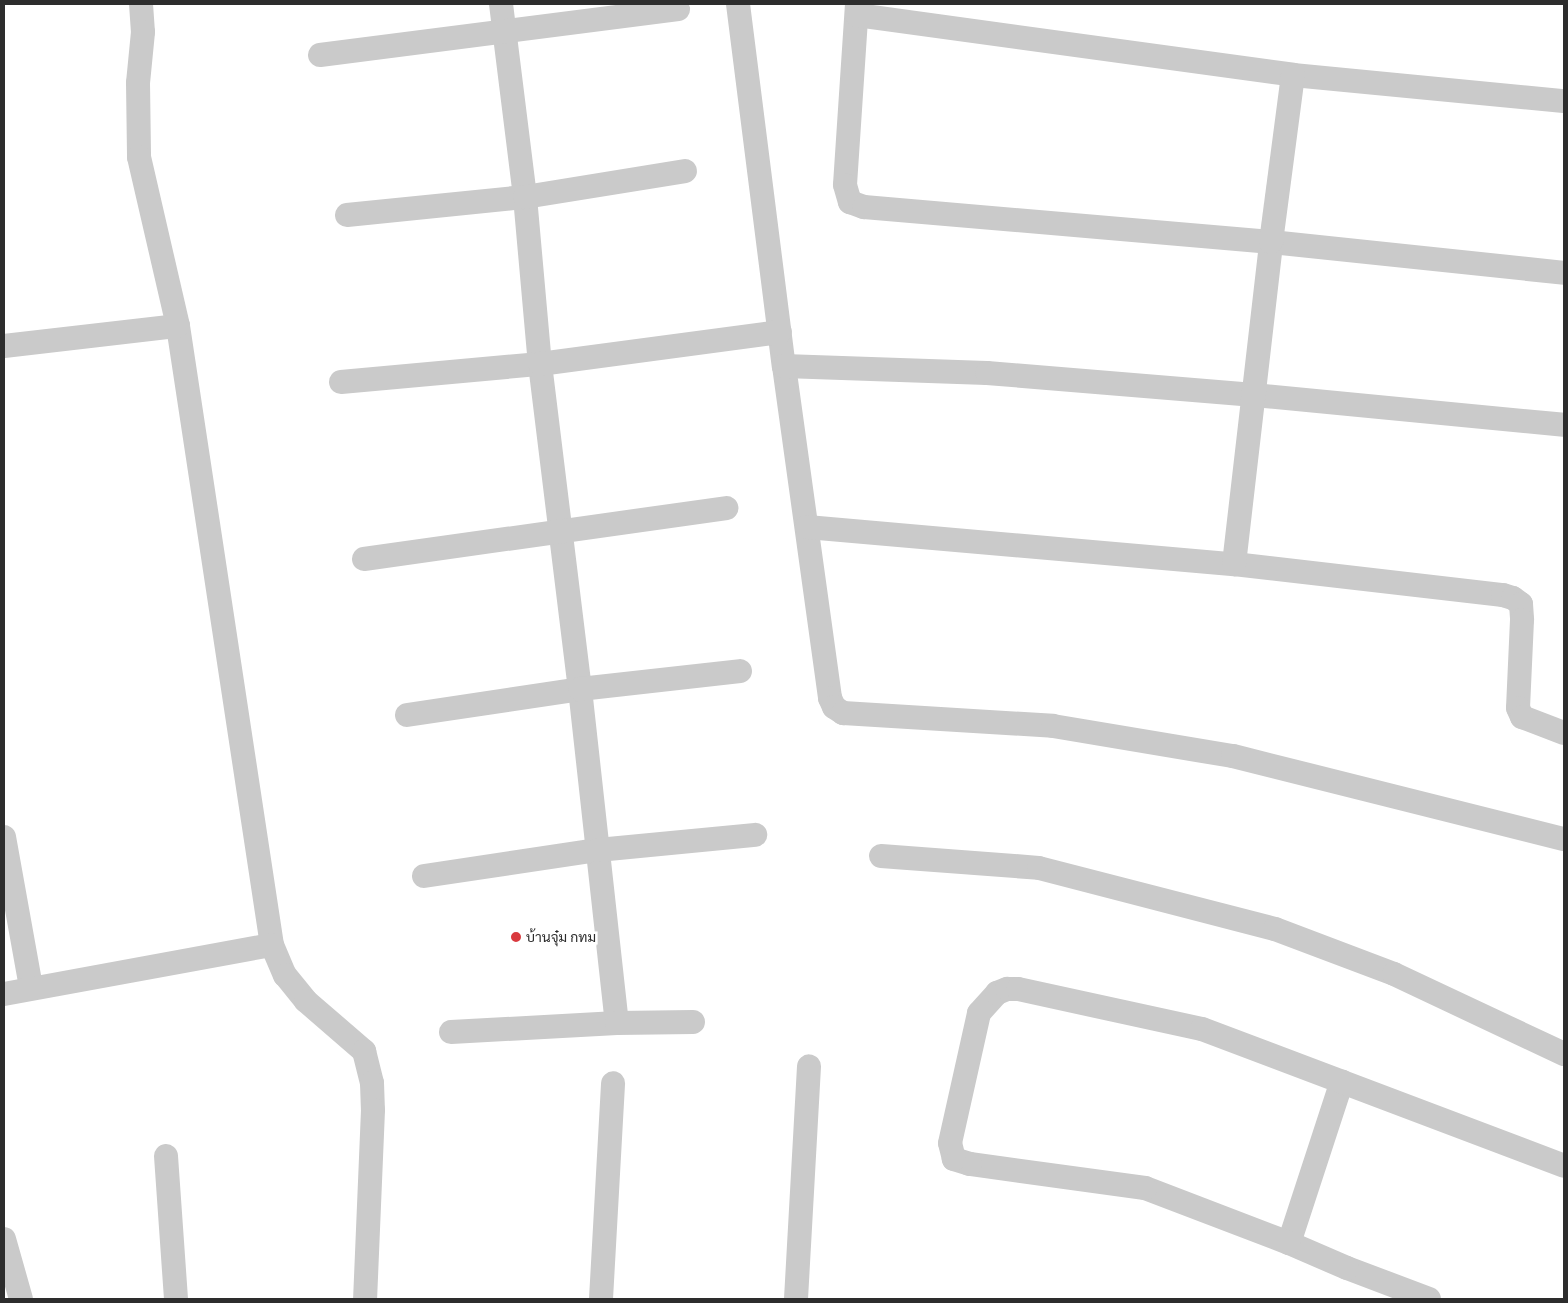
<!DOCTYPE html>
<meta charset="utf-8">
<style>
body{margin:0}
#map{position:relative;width:1568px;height:1303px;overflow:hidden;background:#fff;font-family:Cabin,Sarabun,sans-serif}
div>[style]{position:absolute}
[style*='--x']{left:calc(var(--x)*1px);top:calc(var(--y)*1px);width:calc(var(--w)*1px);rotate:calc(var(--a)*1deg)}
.street>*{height:24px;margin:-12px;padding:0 12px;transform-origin:12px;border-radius:12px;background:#cacaca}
.dots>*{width:14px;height:14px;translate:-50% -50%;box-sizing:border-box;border:2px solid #fff;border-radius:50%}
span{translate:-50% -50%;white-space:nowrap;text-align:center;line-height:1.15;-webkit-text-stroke:5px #fff;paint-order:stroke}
.poi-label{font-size:14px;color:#2d2d2d}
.left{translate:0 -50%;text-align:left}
.frame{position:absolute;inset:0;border:5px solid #2d2d2d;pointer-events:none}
</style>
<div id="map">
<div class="street">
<div style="--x:141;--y:4;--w:28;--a:86"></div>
<div style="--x:143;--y:32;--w:51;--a:95.6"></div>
<div style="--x:138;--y:83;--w:74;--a:89.2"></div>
<div style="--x:139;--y:157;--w:173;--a:77"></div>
<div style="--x:178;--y:326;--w:626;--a:81.37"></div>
<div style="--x:272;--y:945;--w:33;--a:67"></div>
<div style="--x:285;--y:975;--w:33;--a:51"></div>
<div style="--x:306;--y:1001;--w:77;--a:40.8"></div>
<div style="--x:364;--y:1051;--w:33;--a:76"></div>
<div style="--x:372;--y:1083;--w:27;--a:88"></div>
<div style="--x:373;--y:1110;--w:189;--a:92.4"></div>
<div style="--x:501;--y:4;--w:194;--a:82.9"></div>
<div style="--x:525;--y:197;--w:168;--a:84.9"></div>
<div style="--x:540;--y:364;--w:327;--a:83"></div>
<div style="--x:580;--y:689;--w:336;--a:83.7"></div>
<div style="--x:738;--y:4;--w:365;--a:82.8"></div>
<div style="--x:784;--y:366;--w:335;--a:82.1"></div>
<div style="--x:830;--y:698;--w:10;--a:66"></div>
<div style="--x:834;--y:707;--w:11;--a:34"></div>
<div style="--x:843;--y:713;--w:210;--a:3.5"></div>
<div style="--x:1053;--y:726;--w:182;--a:9.5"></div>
<div style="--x:1233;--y:756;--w:341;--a:14.1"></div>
<div style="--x:857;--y:4;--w:181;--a:93.8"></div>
<div style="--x:845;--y:185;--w:18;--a:74"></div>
<div style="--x:850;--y:202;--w:15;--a:20"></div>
<div style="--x:864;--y:207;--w:409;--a:4.9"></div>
<div style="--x:1271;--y:242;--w:295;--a:6"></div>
<div style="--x:857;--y:15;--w:440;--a:7.8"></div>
<div style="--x:1293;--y:75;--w:272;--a:5.5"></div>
<div style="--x:320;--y:55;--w:361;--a:-7.3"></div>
<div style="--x:347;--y:215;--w:179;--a:-5.8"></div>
<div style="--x:525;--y:197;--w:162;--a:-9.2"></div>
<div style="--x:4;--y:346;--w:175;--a:-6.6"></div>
<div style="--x:784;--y:366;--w:203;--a:2"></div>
<div style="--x:987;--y:373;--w:268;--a:4.7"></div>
<div style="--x:1254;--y:395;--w:311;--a:5.5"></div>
<div style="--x:341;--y:382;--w:200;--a:-5.2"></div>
<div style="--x:540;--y:364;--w:242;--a:-7.6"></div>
<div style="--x:807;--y:527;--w:429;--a:5"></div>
<div style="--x:1234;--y:564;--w:271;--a:6.6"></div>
<div style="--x:1503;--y:595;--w:10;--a:17"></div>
<div style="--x:1513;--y:598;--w:10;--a:37"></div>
<div style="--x:1521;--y:604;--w:16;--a:86"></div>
<div style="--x:1522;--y:620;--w:88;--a:92.6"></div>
<div style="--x:1518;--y:708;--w:10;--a:66"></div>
<div style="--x:1522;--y:717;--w:45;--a:20.9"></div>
<div style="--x:364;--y:559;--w:366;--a:-8"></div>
<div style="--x:1234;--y:564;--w:324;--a:-83.4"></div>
<div style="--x:1271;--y:242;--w:168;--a:-82.5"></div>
<div style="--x:407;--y:715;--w:175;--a:-8.5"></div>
<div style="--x:580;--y:689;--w:161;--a:-6.4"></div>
<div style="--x:4;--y:837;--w:152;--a:79.8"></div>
<div style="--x:881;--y:856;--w:158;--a:4.3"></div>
<div style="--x:1039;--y:868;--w:244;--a:14.5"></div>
<div style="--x:1275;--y:929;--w:127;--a:20.7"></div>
<div style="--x:1394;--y:974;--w:188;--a:25.2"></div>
<div style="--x:424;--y:876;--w:176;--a:-8.5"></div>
<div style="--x:598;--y:850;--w:158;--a:-5.5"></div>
<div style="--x:4;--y:994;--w:272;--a:-10.4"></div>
<div style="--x:451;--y:1032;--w:166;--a:-3.1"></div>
<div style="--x:617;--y:1023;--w:76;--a:-0.8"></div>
<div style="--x:166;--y:1156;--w:143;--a:86"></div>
<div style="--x:4;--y:1239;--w:62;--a:74.2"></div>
<div style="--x:1289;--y:1243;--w:170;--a:-71.9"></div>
<div style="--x:601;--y:1299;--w:216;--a:-86.8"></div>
<div style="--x:796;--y:1299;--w:233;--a:-86.8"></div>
<div style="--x:1429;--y:1299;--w:88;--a:-159.3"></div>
<div style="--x:1347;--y:1268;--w:63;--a:-156.7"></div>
<div style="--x:1289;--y:1243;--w:154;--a:-159.1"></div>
<div style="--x:1145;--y:1188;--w:177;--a:-172.2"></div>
<div style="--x:970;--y:1164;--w:17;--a:-163"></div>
<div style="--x:954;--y:1159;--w:16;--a:-104"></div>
<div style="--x:950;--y:1143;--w:133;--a:-77.4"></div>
<div style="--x:979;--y:1013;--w:27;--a:-48"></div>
<div style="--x:997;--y:993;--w:11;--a:-22"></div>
<div style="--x:1007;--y:989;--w:11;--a:0"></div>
<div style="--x:1018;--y:989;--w:188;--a:12.3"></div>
<div style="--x:1202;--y:1029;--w:387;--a:20.7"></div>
</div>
<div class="dots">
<div style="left:516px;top:937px;background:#d9393e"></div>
</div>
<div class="poi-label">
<span class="left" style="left:526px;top:937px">บ้านจุ๋ม กทม</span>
</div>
<div class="frame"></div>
</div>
